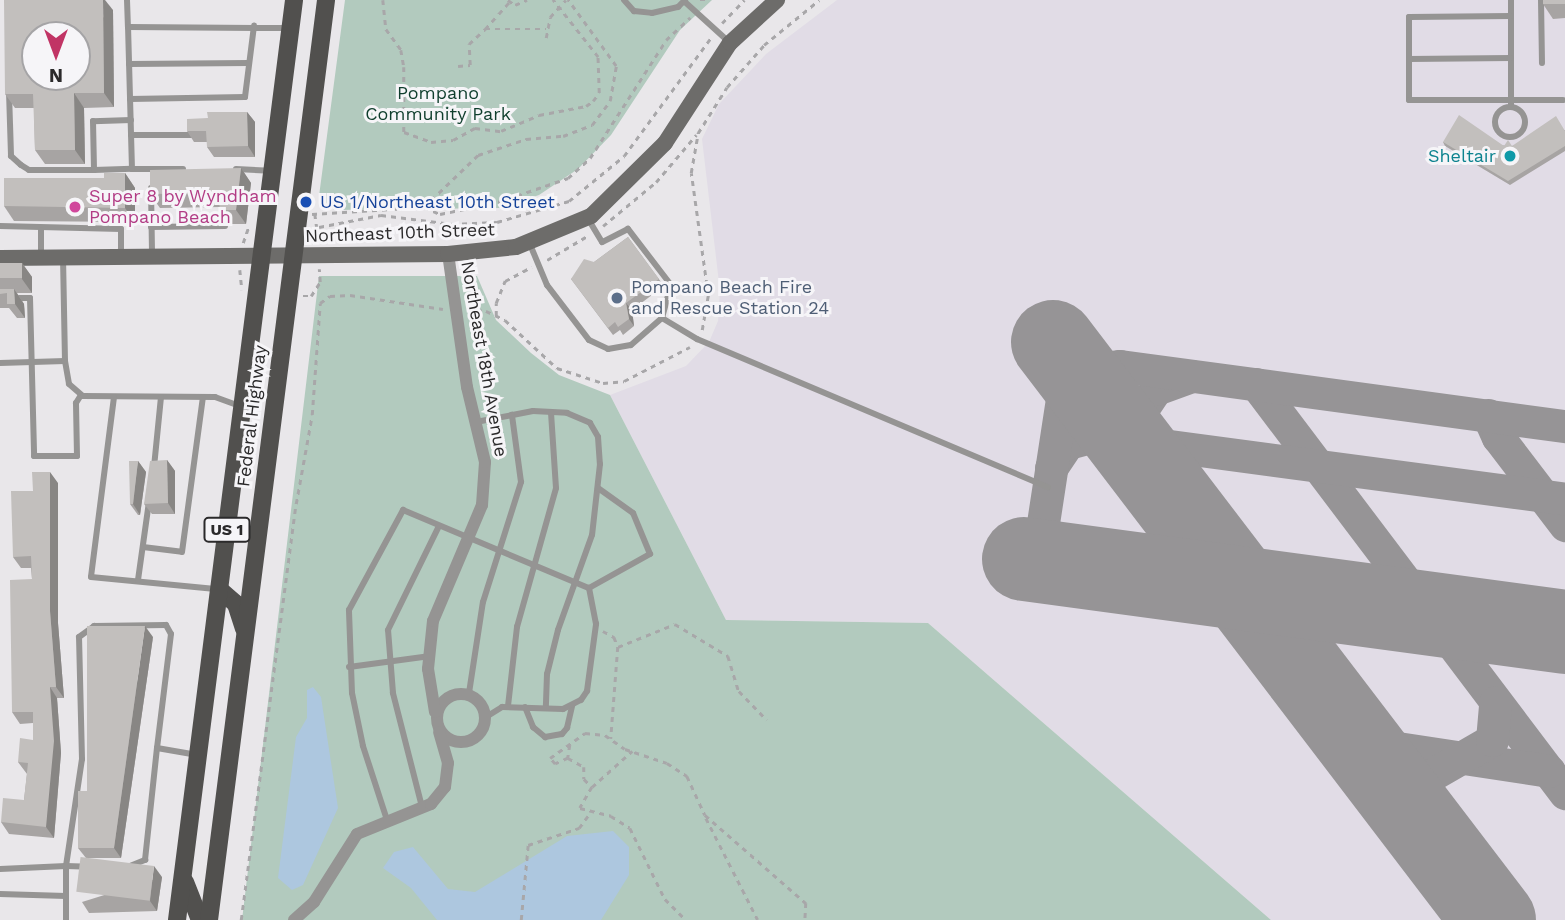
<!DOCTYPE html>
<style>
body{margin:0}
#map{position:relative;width:1565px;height:920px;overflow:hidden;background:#e9e7ea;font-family:"Work Sans",sans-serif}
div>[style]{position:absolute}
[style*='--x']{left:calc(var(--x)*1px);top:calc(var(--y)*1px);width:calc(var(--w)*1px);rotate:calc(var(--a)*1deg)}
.built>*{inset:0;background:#e1dce6}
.green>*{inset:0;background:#b2cabe}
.water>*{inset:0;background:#adc7df}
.taxiway>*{height:33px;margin:-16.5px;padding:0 16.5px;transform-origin:16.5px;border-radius:16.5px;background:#969496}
.runway>*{height:84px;margin:-42px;padding:0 42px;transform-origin:42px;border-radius:42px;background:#969496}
.path>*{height:2.5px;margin-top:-1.25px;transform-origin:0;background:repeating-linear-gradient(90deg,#a8a7a9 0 5px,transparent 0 10px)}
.lane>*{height:6px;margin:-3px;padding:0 3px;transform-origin:3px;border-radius:3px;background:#959493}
.lane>.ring{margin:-3px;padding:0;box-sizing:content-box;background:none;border:6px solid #959493;border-radius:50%}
.street>*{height:12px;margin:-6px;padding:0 6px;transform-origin:6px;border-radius:6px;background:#959493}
.street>.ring{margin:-6px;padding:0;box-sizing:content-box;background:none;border:12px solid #959493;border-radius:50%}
.secondary>*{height:16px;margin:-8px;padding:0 8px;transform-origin:8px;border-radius:8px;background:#6d6c6a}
.primary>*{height:18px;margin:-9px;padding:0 9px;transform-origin:9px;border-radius:9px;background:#51504e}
.wall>*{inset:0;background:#a7a4a3}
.shaded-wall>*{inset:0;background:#888684}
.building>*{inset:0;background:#c2bfbd;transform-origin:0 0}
.dots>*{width:19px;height:19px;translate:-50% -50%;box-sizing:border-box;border:4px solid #f6f5f8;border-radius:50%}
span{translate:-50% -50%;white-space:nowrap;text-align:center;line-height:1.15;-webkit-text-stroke:6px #f6f5f8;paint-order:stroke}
.shield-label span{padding:2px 5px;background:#f6f5f8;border:2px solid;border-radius:5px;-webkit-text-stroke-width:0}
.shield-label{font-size:16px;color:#2b2a2b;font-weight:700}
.park-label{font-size:18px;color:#0f3e2d}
.culture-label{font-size:18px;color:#0d838f}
.right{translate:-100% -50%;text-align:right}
.hotel-label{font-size:18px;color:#b23c85}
.left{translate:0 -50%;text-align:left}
.transit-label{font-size:18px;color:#164399}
.street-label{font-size:18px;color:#2b2a2b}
.service-label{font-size:18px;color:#4e5e75}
.north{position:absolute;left:21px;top:21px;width:70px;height:70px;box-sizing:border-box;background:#f6f5f8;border:2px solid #a5a4a6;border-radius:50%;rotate:180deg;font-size:19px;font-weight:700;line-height:28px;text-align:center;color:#2b2a2b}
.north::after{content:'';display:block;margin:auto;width:24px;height:32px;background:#c13465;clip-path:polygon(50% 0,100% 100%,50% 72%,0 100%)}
</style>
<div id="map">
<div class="built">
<div style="clip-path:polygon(837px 0,1565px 0,1565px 920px,1271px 920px,928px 623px,726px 620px,610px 395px,686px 366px,709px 342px,718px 321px,720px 291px,702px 139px,719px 104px,766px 54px)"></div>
</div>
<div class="green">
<div style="clip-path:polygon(345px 0,712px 0,680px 30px,611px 135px,578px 169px,539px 195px,501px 208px,334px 210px,319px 196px)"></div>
<div style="clip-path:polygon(319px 276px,477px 276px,496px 320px,531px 353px,559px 375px,610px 395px,726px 620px,928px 623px,1271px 920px,242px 920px)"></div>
</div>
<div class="water">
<div style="clip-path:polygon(313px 687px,321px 697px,338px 808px,303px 885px,292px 890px,278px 878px,296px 737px,307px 718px,307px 690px)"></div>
<div style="clip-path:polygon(613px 831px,629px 847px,629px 875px,601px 920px,437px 920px,411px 888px,383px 868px,394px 852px,413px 847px,448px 889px,475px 892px,567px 836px)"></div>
</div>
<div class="taxiway">
<div style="--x:1256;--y:384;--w:513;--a:52.93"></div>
<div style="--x:1488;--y:415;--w:24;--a:66"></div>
<div style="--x:1498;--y:437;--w:111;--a:52.7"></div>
<div style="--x:1131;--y:441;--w:32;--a:-72"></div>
<div style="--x:1141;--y:411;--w:27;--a:-56"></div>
<div style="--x:1156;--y:389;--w:38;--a:-20"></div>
<div style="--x:1051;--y:468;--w:30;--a:-56"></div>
<div style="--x:1068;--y:443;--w:28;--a:-15"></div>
<div style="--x:1095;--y:436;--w:474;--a:7.6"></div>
<div style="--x:1078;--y:566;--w:37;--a:-144"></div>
<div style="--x:1048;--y:544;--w:22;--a:-103"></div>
<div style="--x:1043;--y:523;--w:125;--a:-81.3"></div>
<div style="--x:1062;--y:399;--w:14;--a:-60"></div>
<div style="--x:1069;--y:387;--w:28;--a:-38"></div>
<div style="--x:1091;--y:370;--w:29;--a:-8"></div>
<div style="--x:1120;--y:366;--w:449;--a:7.7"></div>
<div style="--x:1358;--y:742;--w:193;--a:8.6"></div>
<div style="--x:1419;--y:822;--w:41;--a:-87.2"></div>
<div style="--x:1421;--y:781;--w:82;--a:-30"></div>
<div style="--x:1492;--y:740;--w:38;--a:-85"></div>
</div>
<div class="runway">
<div style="--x:1053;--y:342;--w:727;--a:52.66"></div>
<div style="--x:1024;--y:559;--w:546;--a:7.68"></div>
</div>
<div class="path">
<div style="--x:383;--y:0;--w:29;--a:84"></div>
<div style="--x:386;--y:29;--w:26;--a:54"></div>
<div style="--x:401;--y:50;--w:17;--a:80"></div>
<div style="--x:404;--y:67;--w:65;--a:90"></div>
<div style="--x:404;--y:132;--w:29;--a:20"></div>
<div style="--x:431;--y:142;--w:22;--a:-5"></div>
<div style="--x:453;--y:140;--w:25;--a:-29"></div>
<div style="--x:475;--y:128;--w:26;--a:7"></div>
<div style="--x:501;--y:131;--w:41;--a:-22.8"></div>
<div style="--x:539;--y:115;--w:48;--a:-10.8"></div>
<div style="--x:586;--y:106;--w:9;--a:-36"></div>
<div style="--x:593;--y:101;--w:10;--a:-53"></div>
<div style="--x:599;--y:93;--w:36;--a:-92"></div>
<div style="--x:598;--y:57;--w:73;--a:-128.3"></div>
<div style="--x:508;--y:0;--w:9;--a:36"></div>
<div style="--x:515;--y:5;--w:13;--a:-23"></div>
<div style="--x:700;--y:0;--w:7;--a:0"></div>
<div style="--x:722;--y:23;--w:32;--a:-46"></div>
<div style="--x:485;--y:29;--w:36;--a:-48"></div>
<div style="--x:546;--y:38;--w:21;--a:-79"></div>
<div style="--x:550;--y:17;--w:23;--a:-47"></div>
<div style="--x:458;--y:66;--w:12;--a:-5"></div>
<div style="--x:470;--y:65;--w:21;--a:-93"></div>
<div style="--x:469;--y:44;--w:22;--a:-43"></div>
<div style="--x:485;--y:29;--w:61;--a:0"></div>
<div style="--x:424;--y:207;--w:17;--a:24"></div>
<div style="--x:440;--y:214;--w:59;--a:-11.7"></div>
<div style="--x:498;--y:202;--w:74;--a:-18.9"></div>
<div style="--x:568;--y:178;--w:30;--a:-42"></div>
<div style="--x:590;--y:158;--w:140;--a:-57.2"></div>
<div style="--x:666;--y:40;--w:33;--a:-43"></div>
<div style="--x:312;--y:214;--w:112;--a:-3.6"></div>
<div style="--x:424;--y:207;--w:75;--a:-43.9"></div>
<div style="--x:478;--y:155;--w:51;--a:-18.4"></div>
<div style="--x:526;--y:139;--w:37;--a:-5"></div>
<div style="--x:563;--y:136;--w:31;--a:-21"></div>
<div style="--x:592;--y:125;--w:30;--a:-53"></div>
<div style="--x:610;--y:101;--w:36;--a:-80"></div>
<div style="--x:616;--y:66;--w:82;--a:-126"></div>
<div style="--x:315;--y:214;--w:27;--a:82"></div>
<div style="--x:603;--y:226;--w:69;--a:-39.7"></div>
<div style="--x:656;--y:182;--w:62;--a:-49.6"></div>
<div style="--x:319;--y:227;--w:63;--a:-11"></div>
<div style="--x:381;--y:215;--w:72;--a:7.2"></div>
<div style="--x:452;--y:224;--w:45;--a:-2.5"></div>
<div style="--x:497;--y:222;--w:75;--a:-16.3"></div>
<div style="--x:569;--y:201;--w:71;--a:-39.3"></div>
<div style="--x:624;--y:156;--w:149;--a:-53.7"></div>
<div style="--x:243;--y:243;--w:18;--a:-71"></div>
<div style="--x:547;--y:260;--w:49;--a:-30.8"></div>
<div style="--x:240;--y:270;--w:20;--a:84"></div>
<div style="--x:303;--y:296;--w:8;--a:0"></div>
<div style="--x:311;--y:296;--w:17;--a:-57"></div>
<div style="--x:320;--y:282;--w:13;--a:-94"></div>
<div style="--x:467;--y:309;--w:19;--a:6"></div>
<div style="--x:486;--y:311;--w:21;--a:25"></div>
<div style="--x:505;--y:320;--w:71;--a:42.7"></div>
<div style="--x:557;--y:368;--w:48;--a:18.1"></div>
<div style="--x:603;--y:383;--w:21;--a:-5"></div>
<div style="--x:624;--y:381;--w:74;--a:-27.3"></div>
<div style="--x:496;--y:316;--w:13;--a:-90"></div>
<div style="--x:496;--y:303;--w:24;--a:-68"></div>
<div style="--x:505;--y:281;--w:30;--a:-28"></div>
<div style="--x:702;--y:330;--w:36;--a:-80"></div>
<div style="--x:708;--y:295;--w:123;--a:-97.9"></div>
<div style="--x:691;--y:173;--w:41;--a:-80.1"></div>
<div style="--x:698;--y:133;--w:54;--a:-57.8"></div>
<div style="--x:727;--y:87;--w:56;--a:-48.6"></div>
<div style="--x:764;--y:45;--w:71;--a:-39.3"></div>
<div style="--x:603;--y:631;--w:13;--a:29"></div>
<div style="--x:614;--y:637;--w:11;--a:68"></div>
<div style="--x:618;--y:647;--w:92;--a:94.4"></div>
<div style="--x:618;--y:647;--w:61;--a:-22"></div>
<div style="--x:675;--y:624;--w:62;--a:31.1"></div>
<div style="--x:728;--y:656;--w:37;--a:73"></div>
<div style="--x:739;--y:691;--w:40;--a:46"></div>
<div style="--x:570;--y:745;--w:13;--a:99"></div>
<div style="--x:568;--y:758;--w:18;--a:29"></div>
<div style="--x:584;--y:767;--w:12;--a:90"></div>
<div style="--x:584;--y:779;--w:11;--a:45"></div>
<div style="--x:592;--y:787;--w:54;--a:-42"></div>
<div style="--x:568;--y:758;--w:14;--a:155"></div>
<div style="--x:555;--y:764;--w:8;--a:-130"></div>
<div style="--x:550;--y:758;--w:43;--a:-35.5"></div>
<div style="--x:585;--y:733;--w:20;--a:6"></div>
<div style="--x:605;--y:735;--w:24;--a:35"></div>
<div style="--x:625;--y:749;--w:44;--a:18.4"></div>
<div style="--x:667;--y:763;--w:24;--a:33"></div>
<div style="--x:687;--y:776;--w:43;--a:65.2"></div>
<div style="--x:705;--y:815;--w:134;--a:41.1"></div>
<div style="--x:806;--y:903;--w:17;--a:93"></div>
<div style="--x:592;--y:787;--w:24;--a:120"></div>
<div style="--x:580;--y:808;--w:32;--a:14"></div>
<div style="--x:611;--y:816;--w:22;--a:32"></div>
<div style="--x:630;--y:828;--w:79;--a:63.8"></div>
<div style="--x:665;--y:899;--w:30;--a:45"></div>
<div style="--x:706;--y:818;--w:114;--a:63"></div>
<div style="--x:241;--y:920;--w:420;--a:-82.5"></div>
<div style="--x:296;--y:504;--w:90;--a:-79.8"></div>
<div style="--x:312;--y:415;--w:112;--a:-85.9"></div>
<div style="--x:320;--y:303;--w:12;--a:-35"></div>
<div style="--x:330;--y:296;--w:20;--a:-3"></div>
<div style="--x:350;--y:295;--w:94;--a:8.6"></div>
<div style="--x:521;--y:920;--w:75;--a:-84.7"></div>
<div style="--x:528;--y:845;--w:54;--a:-18.4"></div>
<div style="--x:579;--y:828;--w:19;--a:-54"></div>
</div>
<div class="lane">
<div style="--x:127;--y:0;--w:27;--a:88"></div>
<div style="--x:624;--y:0;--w:15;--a:48"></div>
<div style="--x:634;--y:11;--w:18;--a:6"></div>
<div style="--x:652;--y:13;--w:27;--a:-13"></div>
<div style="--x:678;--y:7;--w:10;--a:-45"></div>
<div style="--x:1511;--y:0;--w:105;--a:90"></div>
<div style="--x:1541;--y:0;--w:63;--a:89.1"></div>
<div style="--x:685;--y:2;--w:58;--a:42.2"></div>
<div style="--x:1511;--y:16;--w:102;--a:179.4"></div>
<div style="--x:1409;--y:17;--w:83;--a:90"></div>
<div style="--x:1409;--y:100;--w:154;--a:0"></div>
<div style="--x:1409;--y:59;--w:102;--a:-0.6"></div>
<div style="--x:129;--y:64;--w:120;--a:-0.5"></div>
<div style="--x:9;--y:92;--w:64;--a:88.2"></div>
<div style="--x:11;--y:156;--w:13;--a:42"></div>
<div style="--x:21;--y:165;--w:9;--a:32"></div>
<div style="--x:29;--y:170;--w:65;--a:0"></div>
<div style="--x:130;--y:99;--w:115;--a:-1"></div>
<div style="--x:245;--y:97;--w:72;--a:-82.8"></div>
<div class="ring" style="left:1495px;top:107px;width:24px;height:24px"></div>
<div style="--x:131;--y:120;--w:38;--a:178"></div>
<div style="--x:93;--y:121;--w:49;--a:88.8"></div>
<div style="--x:94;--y:170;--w:38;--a:-2"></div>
<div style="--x:131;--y:135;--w:61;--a:0"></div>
<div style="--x:183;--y:169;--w:51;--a:180"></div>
<div style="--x:132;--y:169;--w:142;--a:-91.6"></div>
<div style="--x:128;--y:27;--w:161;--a:0.4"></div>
<div style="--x:236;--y:169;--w:34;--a:3"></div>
<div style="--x:151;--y:188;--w:66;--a:89.1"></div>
<div style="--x:0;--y:226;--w:121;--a:1.4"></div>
<div style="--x:121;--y:229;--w:27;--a:90"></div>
<div style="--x:151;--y:227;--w:74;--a:-0.8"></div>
<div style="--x:41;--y:230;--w:26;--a:90"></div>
<div style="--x:529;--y:242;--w:47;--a:67.3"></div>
<div style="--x:547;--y:285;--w:69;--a:52.6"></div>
<div style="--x:589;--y:340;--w:21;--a:25"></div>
<div style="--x:608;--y:349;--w:23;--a:-10"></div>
<div style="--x:631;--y:345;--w:41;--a:-41.1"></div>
<div style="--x:662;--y:318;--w:34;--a:-75"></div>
<div style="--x:671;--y:285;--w:71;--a:-127.5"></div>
<div style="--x:628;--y:229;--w:29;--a:153"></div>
<div style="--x:602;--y:242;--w:27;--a:-121"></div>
<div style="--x:0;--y:298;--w:30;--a:0"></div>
<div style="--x:30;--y:298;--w:158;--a:88.5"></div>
<div style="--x:34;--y:456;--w:43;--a:0"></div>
<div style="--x:77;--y:456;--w:53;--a:-91.1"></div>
<div style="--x:76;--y:403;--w:9;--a:-58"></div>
<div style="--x:662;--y:318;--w:41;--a:31"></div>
<div style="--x:697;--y:339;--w:381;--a:22.9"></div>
<div style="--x:65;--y:361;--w:23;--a:80"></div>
<div style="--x:69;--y:384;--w:18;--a:41"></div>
<div style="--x:83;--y:396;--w:132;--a:0.4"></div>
<div style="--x:215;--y:397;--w:27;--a:20"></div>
<div style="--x:0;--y:363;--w:65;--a:-1.8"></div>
<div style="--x:65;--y:361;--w:102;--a:-91.1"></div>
<div style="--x:114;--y:397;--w:181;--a:97.3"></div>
<div style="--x:91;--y:577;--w:125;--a:5.5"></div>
<div style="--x:476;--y:422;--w:58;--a:-10.9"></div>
<div style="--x:533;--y:411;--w:34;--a:3"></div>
<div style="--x:567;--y:413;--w:25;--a:23"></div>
<div style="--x:590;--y:423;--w:16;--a:60"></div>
<div style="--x:598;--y:437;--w:27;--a:86"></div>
<div style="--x:600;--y:464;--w:71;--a:96.4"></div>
<div style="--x:592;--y:535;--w:101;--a:109.7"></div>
<div style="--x:558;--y:630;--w:45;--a:104"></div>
<div style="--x:547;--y:674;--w:34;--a:92"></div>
<div style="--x:154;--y:467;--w:70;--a:-84.3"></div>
<div style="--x:143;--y:547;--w:39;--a:7"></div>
<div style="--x:182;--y:552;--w:156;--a:-82.3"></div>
<div style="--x:138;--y:580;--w:79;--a:-82"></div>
<div style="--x:349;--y:667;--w:82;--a:-7.7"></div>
<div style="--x:469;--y:693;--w:92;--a:-81.3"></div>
<div style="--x:483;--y:602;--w:126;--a:-72.4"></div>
<div style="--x:521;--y:482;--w:68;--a:-97.7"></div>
<div style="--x:508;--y:706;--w:80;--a:-83.5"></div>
<div style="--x:517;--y:627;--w:144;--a:-74.3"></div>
<div style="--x:556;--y:488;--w:76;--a:-93.8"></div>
<div style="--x:525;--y:707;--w:22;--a:68"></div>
<div style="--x:533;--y:727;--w:16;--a:40"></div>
<div style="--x:545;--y:737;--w:17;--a:-10"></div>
<div style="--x:562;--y:734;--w:8;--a:-50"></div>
<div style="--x:567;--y:728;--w:23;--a:-77"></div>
<div style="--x:486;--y:717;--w:19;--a:-32"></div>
<div style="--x:502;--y:707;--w:61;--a:1.9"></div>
<div style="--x:563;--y:709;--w:20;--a:-27"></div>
<div style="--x:581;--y:700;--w:11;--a:-56"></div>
<div style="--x:587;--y:691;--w:68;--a:-82.3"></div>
<div style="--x:596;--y:624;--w:37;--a:-101"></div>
<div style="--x:422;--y:807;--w:118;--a:-104.3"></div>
<div style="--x:393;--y:693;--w:63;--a:-94.5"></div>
<div style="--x:388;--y:630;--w:116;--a:-63.9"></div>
<div style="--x:387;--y:820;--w:78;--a:-108"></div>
<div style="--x:363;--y:746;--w:54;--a:-101.7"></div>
<div style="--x:352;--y:693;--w:83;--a:-92.1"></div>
<div style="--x:349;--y:610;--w:114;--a:-61.6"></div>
<div style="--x:403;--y:510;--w:202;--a:22.8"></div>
<div style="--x:589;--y:588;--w:70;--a:-29.1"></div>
<div style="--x:650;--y:554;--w:44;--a:-112.5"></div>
<div style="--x:633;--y:513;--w:43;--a:-144.5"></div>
<div style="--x:125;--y:868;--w:22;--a:-22"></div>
<div style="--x:145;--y:860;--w:113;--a:-83.9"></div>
<div style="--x:157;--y:748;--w:41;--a:9.9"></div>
<div style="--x:0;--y:869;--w:66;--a:-2.6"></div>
<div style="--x:66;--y:866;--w:108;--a:-81.5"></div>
<div style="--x:82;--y:759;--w:122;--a:-91.4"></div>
<div style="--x:79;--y:637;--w:19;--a:-36"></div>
<div style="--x:94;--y:626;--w:72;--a:-0.8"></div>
<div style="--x:166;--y:625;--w:10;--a:61"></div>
<div style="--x:171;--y:634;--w:115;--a:97"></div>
<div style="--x:0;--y:894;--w:66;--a:1.7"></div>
<div style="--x:66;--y:920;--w:54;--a:-90"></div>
<div style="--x:66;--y:866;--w:31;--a:2"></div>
</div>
<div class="street">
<div class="ring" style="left:437px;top:694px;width:36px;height:36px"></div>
<div style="--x:435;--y:712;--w:44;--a:-99.2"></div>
<div style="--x:428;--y:669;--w:48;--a:-84.1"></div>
<div style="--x:433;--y:621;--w:126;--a:-67.1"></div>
<div style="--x:482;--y:505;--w:43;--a:-86"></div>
<div style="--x:485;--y:462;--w:77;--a:-103.5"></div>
<div style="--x:467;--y:387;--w:134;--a:-98.1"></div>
<div style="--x:294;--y:920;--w:27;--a:-42"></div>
<div style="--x:314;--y:902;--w:80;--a:-57.7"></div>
<div style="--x:357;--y:834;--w:80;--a:-22.1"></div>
<div style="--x:431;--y:804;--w:22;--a:-51"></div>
<div style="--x:445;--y:787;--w:24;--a:-83"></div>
<div style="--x:448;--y:763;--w:32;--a:-106"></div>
</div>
<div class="secondary">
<div style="--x:0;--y:258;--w:448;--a:-0.5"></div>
<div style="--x:448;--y:254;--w:68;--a:-5.9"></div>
<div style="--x:516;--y:247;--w:81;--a:-22.5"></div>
<div style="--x:591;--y:216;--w:104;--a:-44.6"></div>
<div style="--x:665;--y:143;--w:119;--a:-57"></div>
<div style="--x:730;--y:43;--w:64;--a:-42.5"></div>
</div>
<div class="primary">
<div style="--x:220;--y:590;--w:21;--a:41"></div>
<div style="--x:236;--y:604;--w:26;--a:72"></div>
<div style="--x:185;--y:882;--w:41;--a:68.5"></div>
<div style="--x:177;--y:920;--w:927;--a:-82.75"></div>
<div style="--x:209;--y:920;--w:927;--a:-82.75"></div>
</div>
<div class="wall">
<div style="clip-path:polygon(1565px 0,1565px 18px,1553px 19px,1543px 4px)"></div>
<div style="clip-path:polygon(113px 10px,114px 107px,84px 108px,85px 164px,45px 164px,35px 150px,34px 108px,15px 108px,5px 94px)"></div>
<div style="clip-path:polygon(247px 112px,255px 122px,255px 157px,214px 157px,207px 147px,207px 142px,194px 142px,187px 131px,208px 118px)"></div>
<div style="clip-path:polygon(1565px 130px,1565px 151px,1510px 185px,1445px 146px,1443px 142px,1512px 146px)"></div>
<div style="clip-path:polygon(241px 168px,251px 183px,246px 224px,230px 224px,220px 210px,220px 207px,160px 208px,150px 194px)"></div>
<div style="clip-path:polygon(125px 173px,135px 188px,135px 222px,14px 221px,4px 206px,104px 178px)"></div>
<div style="clip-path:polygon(628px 237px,664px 286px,632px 310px,634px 326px,623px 335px,620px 330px,613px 335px,571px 279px)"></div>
<div style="clip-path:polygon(0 263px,22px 263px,32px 277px,32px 293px,17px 293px,24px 304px,25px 318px,17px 318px,9px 308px,0 308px)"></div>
<div style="clip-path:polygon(167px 460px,175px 471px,175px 514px,152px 514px,144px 504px)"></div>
<div style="clip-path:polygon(138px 461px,146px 472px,140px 515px,138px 515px,130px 504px)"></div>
<div style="clip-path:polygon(58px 483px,58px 623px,64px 698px,57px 698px,61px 753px,54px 838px,9px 834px,1px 822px,24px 800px,27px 774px,18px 762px,33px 740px,33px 723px,20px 724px,12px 712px,32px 579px,31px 568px,21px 568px,13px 557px,33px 491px)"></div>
<div style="clip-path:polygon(153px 637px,121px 858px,86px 858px,78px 848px)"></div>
<div style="clip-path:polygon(162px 877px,157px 911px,89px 913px,82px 902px)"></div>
</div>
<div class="shaded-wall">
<div style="clip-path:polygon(103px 0,105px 0,113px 10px,114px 107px,104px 93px)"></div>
<div style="clip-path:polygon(74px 93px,84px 108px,85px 164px,75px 150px)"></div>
<div style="clip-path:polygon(247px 112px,255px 122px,255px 157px,248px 146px)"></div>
<div style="clip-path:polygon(241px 168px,251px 183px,246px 224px,236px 210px)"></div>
<div style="clip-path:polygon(125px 173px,135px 188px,135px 222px,125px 208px)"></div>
<div style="clip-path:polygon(22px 263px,32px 277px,32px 293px,22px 279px)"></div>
<div style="clip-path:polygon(14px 289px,24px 304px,25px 318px,15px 304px)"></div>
<div style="clip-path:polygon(626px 303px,632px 310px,634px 326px,629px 319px)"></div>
<div style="clip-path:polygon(167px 460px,175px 471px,175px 514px,168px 503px)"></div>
<div style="clip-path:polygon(138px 461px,146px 472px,140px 515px,133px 504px)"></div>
<div style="clip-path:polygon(50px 472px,58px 483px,58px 623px,64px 698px,56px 687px,50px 611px)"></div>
<div style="clip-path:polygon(145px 626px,153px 637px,121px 858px,114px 848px)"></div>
<div style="clip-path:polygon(50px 687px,57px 698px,61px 753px,54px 838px,46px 827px)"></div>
<div style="clip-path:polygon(154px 866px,162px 877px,157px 911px,150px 901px)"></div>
</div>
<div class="building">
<div style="clip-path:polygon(evenodd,4px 0,103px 0,104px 93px,74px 93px,75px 150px,35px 150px,33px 94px,5px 94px,4px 0,35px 35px,77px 35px,77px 77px,35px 77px,35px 35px)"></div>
<div style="left:1543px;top:0;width:22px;height:4px"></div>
<div style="clip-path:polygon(207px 112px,247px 112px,248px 146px,207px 147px,206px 131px,187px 131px,187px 119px,208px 118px)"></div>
<div style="clip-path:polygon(1459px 115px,1504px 146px,1508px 140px,1512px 146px,1556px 116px,1565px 131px,1565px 146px,1508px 181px,1443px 142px)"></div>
<div style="clip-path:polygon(241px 168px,236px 210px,220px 210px,218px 193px,150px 194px,150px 170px)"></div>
<div style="clip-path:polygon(104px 173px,125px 173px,125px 208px,4px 206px,4px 178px,104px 178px)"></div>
<div style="clip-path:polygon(628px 237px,659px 279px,626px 303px,629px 319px,618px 327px,615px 322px,608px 328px,571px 279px,584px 259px,594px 262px)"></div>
<div style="left:0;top:263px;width:22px;height:15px"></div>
<div style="clip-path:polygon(0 289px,14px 289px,15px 304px,7px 304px,7px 293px,0 294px)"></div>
<div style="clip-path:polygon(167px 460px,168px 503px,144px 504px,150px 461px)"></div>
<div style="clip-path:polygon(129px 461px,138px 461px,133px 504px,130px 504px)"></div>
<div style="clip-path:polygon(32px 472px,50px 472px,50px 611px,56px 687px,50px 687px,54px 741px,46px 827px,1px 822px,3px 798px,24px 800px,28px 763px,18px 762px,20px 738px,33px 740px,33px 712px,12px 712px,10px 580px,32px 579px,31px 556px,13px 557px,11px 491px,33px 491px)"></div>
<div style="clip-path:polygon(87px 626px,145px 626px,114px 848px,78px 848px,78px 791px,87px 791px)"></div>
<div style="left:154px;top:866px;width:35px;height:74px;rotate:97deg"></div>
</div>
<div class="dots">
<div style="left:1510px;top:156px;background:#0f9aa8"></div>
<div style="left:306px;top:202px;background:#1a4fb4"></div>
<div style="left:75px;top:207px;background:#d1479c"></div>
<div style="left:617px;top:298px;background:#5c6f8a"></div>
</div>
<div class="shield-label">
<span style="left:227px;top:530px">US 1</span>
</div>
<div class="park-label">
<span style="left:438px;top:104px">Pompano<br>Community Park</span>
</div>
<div class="culture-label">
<span class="right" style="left:1496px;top:156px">Sheltair</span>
</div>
<div class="hotel-label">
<span class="left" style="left:89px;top:207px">Super 8 by Wyndham<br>Pompano Beach</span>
</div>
<div class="transit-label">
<span class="left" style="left:320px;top:202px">US 1/Northeast 10th Street</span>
</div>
<div class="street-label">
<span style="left:400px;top:233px;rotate:-2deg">Northeast 10th Street</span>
<span style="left:484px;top:359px;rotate:80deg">Northeast 18th Avenue</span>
<span style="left:252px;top:416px;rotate:-83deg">Federal Highway</span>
</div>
<div class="service-label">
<span class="left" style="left:631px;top:298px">Pompano Beach Fire<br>and Rescue Station 24</span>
</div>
<div class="north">N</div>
</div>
